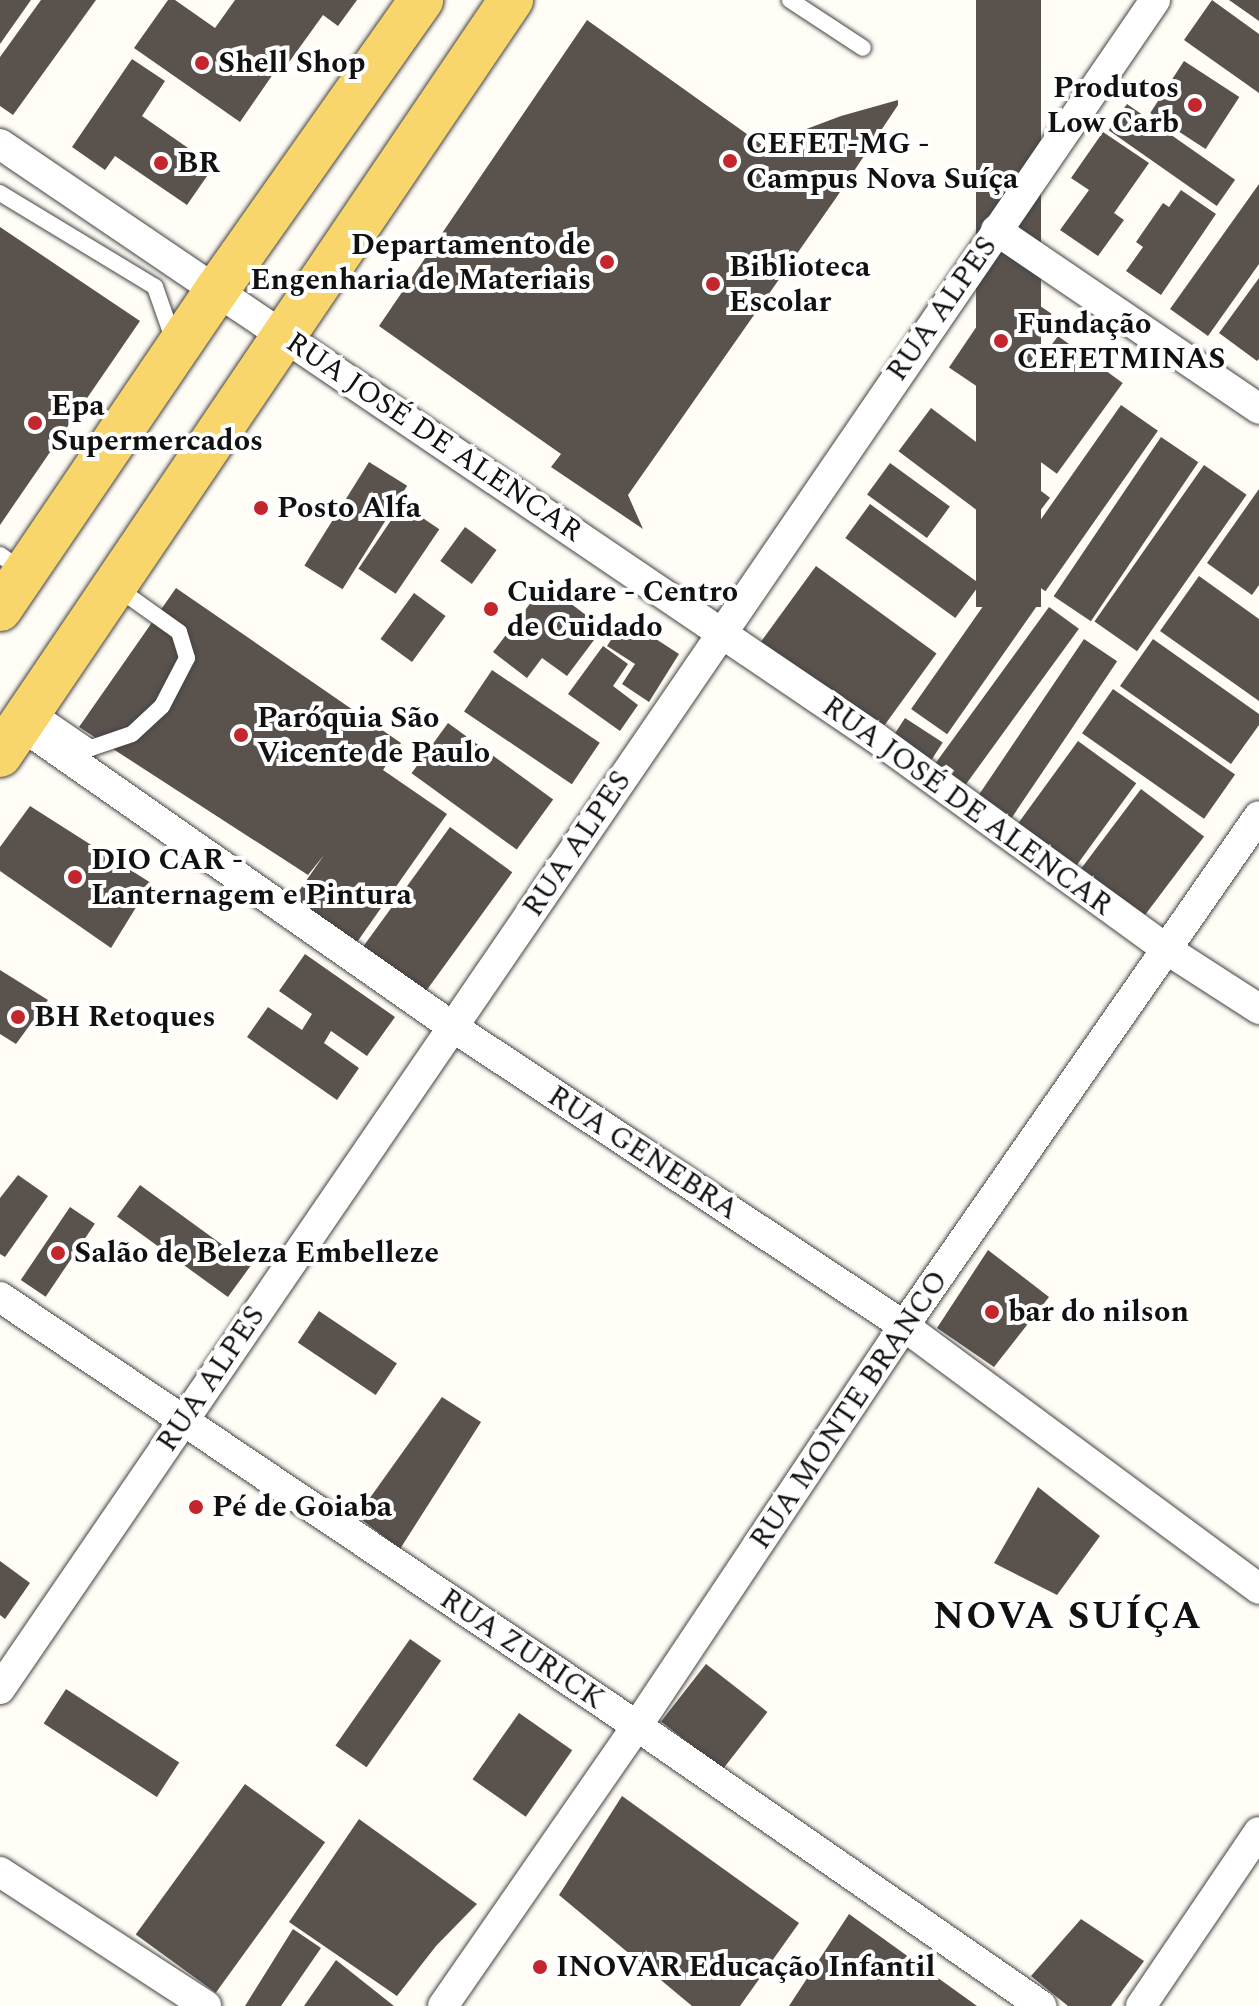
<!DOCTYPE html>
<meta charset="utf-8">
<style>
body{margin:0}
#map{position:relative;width:1259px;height:2006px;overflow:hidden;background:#fffdf5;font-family:Spectral,serif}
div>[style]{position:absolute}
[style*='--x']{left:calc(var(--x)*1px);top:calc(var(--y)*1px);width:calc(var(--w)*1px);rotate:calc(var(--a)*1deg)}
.building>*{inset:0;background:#5a524d;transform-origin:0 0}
.roads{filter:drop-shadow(0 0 2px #444) drop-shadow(0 0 2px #444)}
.lane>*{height:16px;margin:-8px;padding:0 8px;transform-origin:8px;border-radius:8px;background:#fff}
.street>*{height:30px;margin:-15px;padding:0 15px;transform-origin:15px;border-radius:15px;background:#fff}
.primary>*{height:44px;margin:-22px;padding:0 22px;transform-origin:22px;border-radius:22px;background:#f9d66b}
.dots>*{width:22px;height:22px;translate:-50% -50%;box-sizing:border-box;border:4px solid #fff;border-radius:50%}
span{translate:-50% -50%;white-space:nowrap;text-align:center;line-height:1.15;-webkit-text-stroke:8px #fff;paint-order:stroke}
.poi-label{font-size:30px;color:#111;font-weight:700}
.left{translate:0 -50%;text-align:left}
.right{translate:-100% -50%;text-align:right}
.street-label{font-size:30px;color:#111}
.district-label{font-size:38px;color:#111;font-weight:700;letter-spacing:2px}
</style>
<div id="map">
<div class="building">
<div style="clip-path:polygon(0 0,31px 0,0 44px)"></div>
<div style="clip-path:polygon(41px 0,96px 0,13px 115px,0 106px,0 57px)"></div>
<div style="clip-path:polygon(168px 0,175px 0,215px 28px,235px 0,357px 0,338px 26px,323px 15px,287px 65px,282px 61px,240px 122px,134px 48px)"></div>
<div style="left:976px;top:0;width:65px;height:607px"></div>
<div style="clip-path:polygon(1212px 0,1259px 34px,1259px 93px,1184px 40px)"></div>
<div style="clip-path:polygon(1229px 0,1259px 0,1259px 21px)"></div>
<div style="clip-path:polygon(587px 20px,768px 149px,801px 131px,841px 116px,898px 100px,898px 105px,836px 198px,628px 495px,643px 529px,551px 467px,561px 454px,379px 326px)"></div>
<div style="clip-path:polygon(132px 59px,165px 81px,142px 116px,214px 166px,187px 205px,115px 156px,105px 170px,72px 147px)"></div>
<div style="left:1184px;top:61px;width:66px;height:62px;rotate:33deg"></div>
<div style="left:1127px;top:104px;width:132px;height:32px;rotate:35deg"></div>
<div style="clip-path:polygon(1103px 132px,1149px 163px,1114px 213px,1124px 220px,1098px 256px,1060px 230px,1089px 190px,1071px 178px)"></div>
<div style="clip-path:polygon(1259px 184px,1259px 264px,1208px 336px,1170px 309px)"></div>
<div style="clip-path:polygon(1181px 190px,1216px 214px,1161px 295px,1126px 271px,1143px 247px,1136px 242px,1163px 203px,1169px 207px)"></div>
<div style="clip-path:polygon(0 227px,140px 321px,0 525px)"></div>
<div style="clip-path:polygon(1259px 278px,1259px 359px,1257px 361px,1219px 333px)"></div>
<div style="left:1006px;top:283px;width:55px;height:102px;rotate:34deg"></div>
<div style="left:1058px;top:336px;width:80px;height:112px;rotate:36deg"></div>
<div style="left:1121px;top:405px;width:45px;height:196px;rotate:35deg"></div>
<div style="left:931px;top:408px;width:149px;height:54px;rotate:37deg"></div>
<div style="left:1161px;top:437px;width:45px;height:192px;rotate:34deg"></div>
<div style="left:369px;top:462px;width:45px;height:122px;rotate:32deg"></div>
<div style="left:890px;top:463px;width:74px;height:39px;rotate:36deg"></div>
<div style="left:1204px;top:465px;width:52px;height:191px;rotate:35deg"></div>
<div style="clip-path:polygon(1259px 489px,1259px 585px,1252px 595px,1207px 563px)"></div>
<div style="left:402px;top:504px;width:45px;height:78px;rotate:34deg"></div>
<div style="left:870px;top:504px;width:136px;height:42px;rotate:36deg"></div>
<div style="left:465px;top:527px;width:39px;height:42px;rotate:36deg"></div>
<div style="left:816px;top:566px;width:149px;height:100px;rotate:36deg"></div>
<div style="clip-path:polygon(1199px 576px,1259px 619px,1259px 701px,1160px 631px)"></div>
<div style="left:1000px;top:582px;width:44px;height:155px;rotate:35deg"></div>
<div style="clip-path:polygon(545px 584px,603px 628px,567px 676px,542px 658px,527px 678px,493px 652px)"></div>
<div style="clip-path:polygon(176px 588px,401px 743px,383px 770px,447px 814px,355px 945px,292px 901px,324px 855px,308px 875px,79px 727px)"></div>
<div style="left:414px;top:593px;width:39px;height:57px;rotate:36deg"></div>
<div style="left:1049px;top:607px;width:37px;height:195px;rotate:36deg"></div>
<div style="clip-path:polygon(625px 619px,679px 654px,649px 702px,622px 684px,635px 664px,607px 646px)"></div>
<div style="left:1084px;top:639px;width:40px;height:190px;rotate:34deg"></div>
<div style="clip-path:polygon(1153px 639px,1259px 714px,1259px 725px,1231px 764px,1120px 686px)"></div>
<div style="clip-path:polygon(603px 646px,628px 664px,613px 686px,638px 705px,620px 731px,568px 694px)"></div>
<div style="left:492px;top:670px;width:130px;height:50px;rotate:34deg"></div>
<div style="left:1113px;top:689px;width:149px;height:54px;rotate:35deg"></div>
<div style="left:905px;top:718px;width:45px;height:29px;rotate:33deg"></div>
<div style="left:448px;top:723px;width:130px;height:62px;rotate:36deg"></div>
<div style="left:1078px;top:741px;width:72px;height:102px;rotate:36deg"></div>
<div style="left:1141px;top:789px;width:79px;height:101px;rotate:37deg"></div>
<div style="clip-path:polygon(30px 806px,151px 883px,111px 948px,0 871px,0 847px)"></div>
<div style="left:450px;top:827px;width:77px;height:147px;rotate:36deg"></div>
<div style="clip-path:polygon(305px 954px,395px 1017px,367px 1056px,331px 1031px,324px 1043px,359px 1068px,337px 1100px,247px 1037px,268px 1007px,302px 1030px,312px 1014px,279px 991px)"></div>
<div style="clip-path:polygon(0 970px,48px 1000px,16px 1044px,0 1034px)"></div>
<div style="clip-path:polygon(18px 1175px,48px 1196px,5px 1257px,0 1254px,0 1198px)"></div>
<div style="left:140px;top:1185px;width:137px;height:39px;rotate:36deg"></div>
<div style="left:70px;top:1207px;width:30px;height:88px;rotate:34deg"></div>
<div style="clip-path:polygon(988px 1250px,1049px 1297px,994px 1367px,937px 1328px)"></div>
<div style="left:319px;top:1311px;width:94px;height:38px;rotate:34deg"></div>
<div style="clip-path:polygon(442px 1397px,481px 1422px,400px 1549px,357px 1516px)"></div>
<div style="clip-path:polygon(1038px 1487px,1100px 1536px,1057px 1595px,994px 1563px)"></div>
<div style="clip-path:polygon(0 1561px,30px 1583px,5px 1619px,0 1615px)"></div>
<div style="left:410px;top:1639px;width:38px;height:130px;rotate:35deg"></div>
<div style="left:706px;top:1664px;width:78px;height:73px;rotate:38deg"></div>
<div style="left:66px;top:1689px;width:135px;height:41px;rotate:33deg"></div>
<div style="left:519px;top:1713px;width:65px;height:81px;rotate:35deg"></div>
<div style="left:245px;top:1784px;width:99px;height:186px;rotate:36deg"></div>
<div style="clip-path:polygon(622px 1796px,799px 1923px,740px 2006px,692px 2006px,559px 1895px)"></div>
<div style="clip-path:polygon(359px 1819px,477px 1904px,436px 1946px,397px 1996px,289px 1922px)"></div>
<div style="clip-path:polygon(849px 1914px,977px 2006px,789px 2006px)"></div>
<div style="clip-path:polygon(1081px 1919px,1144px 1961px,1111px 2006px,1068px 2006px,1031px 1976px)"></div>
<div style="clip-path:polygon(293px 1929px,321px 1948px,281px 2006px,245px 2006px)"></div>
<div style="clip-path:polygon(336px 1960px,394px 2006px,304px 2006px)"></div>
</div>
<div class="roads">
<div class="lane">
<div style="--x:790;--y:0;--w:87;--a:33.3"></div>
<div style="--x:0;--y:193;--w:181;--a:31.2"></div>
<div style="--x:155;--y:287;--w:57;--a:70.6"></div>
<div style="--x:0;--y:555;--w:29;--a:35"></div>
<div style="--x:34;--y:709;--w:69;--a:34.4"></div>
<div style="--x:91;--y:748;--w:43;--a:-18.9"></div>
<div style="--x:132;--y:734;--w:41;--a:-43"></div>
<div style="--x:162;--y:706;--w:54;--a:-62.5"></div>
<div style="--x:187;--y:658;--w:27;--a:-107"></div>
<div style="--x:179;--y:632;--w:77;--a:-144.5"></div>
</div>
<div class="street">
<div style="--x:0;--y:144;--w:1058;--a:34.14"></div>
<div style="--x:876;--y:738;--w:359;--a:36"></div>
<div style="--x:1166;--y:949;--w:111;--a:32.8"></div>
<div style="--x:996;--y:230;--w:318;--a:34.2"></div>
<div style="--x:21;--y:725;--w:527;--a:34.96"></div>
<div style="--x:453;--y:1027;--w:541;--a:33.54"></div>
<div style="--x:904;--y:1326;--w:442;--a:36.5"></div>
<div style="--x:0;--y:1297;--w:768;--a:33.96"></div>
<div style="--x:637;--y:1726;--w:492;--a:34.7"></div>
<div style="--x:0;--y:1689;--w:2046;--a:-55.63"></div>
<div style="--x:0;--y:1872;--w:246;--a:33"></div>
<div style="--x:443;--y:2006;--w:341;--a:-55.3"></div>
<div style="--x:637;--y:1726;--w:481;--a:-56.3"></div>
<div style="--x:904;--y:1326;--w:621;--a:-55.16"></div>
<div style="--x:1141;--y:2006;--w:210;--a:-55.9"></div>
</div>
<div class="primary">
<div style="--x:0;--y:609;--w:384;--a:-55.8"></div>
<div style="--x:216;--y:291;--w:356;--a:-54.8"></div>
<div style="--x:0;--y:755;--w:912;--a:-55.91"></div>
</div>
</div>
<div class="dots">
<div style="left:202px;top:63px;background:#c4262e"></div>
<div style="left:1195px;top:105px;background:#c4262e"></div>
<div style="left:730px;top:161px;background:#c4262e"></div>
<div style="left:161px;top:163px;background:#c4262e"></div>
<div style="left:607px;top:262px;background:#c4262e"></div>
<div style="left:713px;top:284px;background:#c4262e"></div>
<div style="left:1001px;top:341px;background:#c4262e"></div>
<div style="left:35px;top:423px;background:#c4262e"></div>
<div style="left:261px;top:508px;background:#c4262e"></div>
<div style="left:491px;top:609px;background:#c4262e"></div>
<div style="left:241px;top:735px;background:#c4262e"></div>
<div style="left:75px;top:877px;background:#c4262e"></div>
<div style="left:18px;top:1017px;background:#c4262e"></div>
<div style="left:58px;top:1253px;background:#c4262e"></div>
<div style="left:992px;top:1312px;background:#c4262e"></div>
<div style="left:196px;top:1507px;background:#c4262e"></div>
<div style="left:540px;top:1967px;background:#c4262e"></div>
</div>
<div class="poi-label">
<span class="left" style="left:218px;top:63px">Shell Shop</span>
<span class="right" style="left:1179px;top:105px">Produtos<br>Low Carb</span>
<span class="left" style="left:746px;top:161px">CEFET-MG -<br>Campus Nova Suíça</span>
<span class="left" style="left:177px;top:163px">BR</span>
<span class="right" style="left:591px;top:262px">Departamento de<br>Engenharia de Materiais</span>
<span class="left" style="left:729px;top:284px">Biblioteca<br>Escolar</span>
<span class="left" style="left:1017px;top:341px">Fundação<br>CEFETMINAS</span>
<span class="left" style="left:51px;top:423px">Epa<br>Supermercados</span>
<span class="left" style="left:277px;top:508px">Posto Alfa</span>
<span class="left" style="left:507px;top:609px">Cuidare - Centro<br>de Cuidado</span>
<span class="left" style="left:257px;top:735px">Paróquia São<br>Vicente de Paulo</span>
<span class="left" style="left:91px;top:877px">DIO CAR -<br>Lanternagem e Pintura</span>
<span class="left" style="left:34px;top:1017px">BH Retoques</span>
<span class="left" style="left:74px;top:1253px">Salão de Beleza Embelleze</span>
<span class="left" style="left:1008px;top:1312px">bar do nilson</span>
<span class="left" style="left:212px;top:1507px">Pé de Goiaba</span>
<span class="left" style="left:556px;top:1967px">INOVAR Educação Infantil</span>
</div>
<div class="street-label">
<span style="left:942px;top:309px;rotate:-55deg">RUA ALPES</span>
<span style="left:434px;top:437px;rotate:34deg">RUA JOSÉ DE ALENCAR</span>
<span style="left:967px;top:806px;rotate:36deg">RUA JOSÉ DE ALENCAR</span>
<span style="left:577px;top:844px;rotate:-56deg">RUA ALPES</span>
<span style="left:643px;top:1153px;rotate:33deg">RUA GENEBRA</span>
<span style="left:211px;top:1379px;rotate:-56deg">RUA ALPES</span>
<span style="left:849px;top:1410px;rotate:-56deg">RUA MONTE BRANCO</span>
<span style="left:522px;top:1649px;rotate:34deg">RUA ZURICK</span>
</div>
<div class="district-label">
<span style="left:1068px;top:1618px">NOVA SUÍÇA</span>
</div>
</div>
